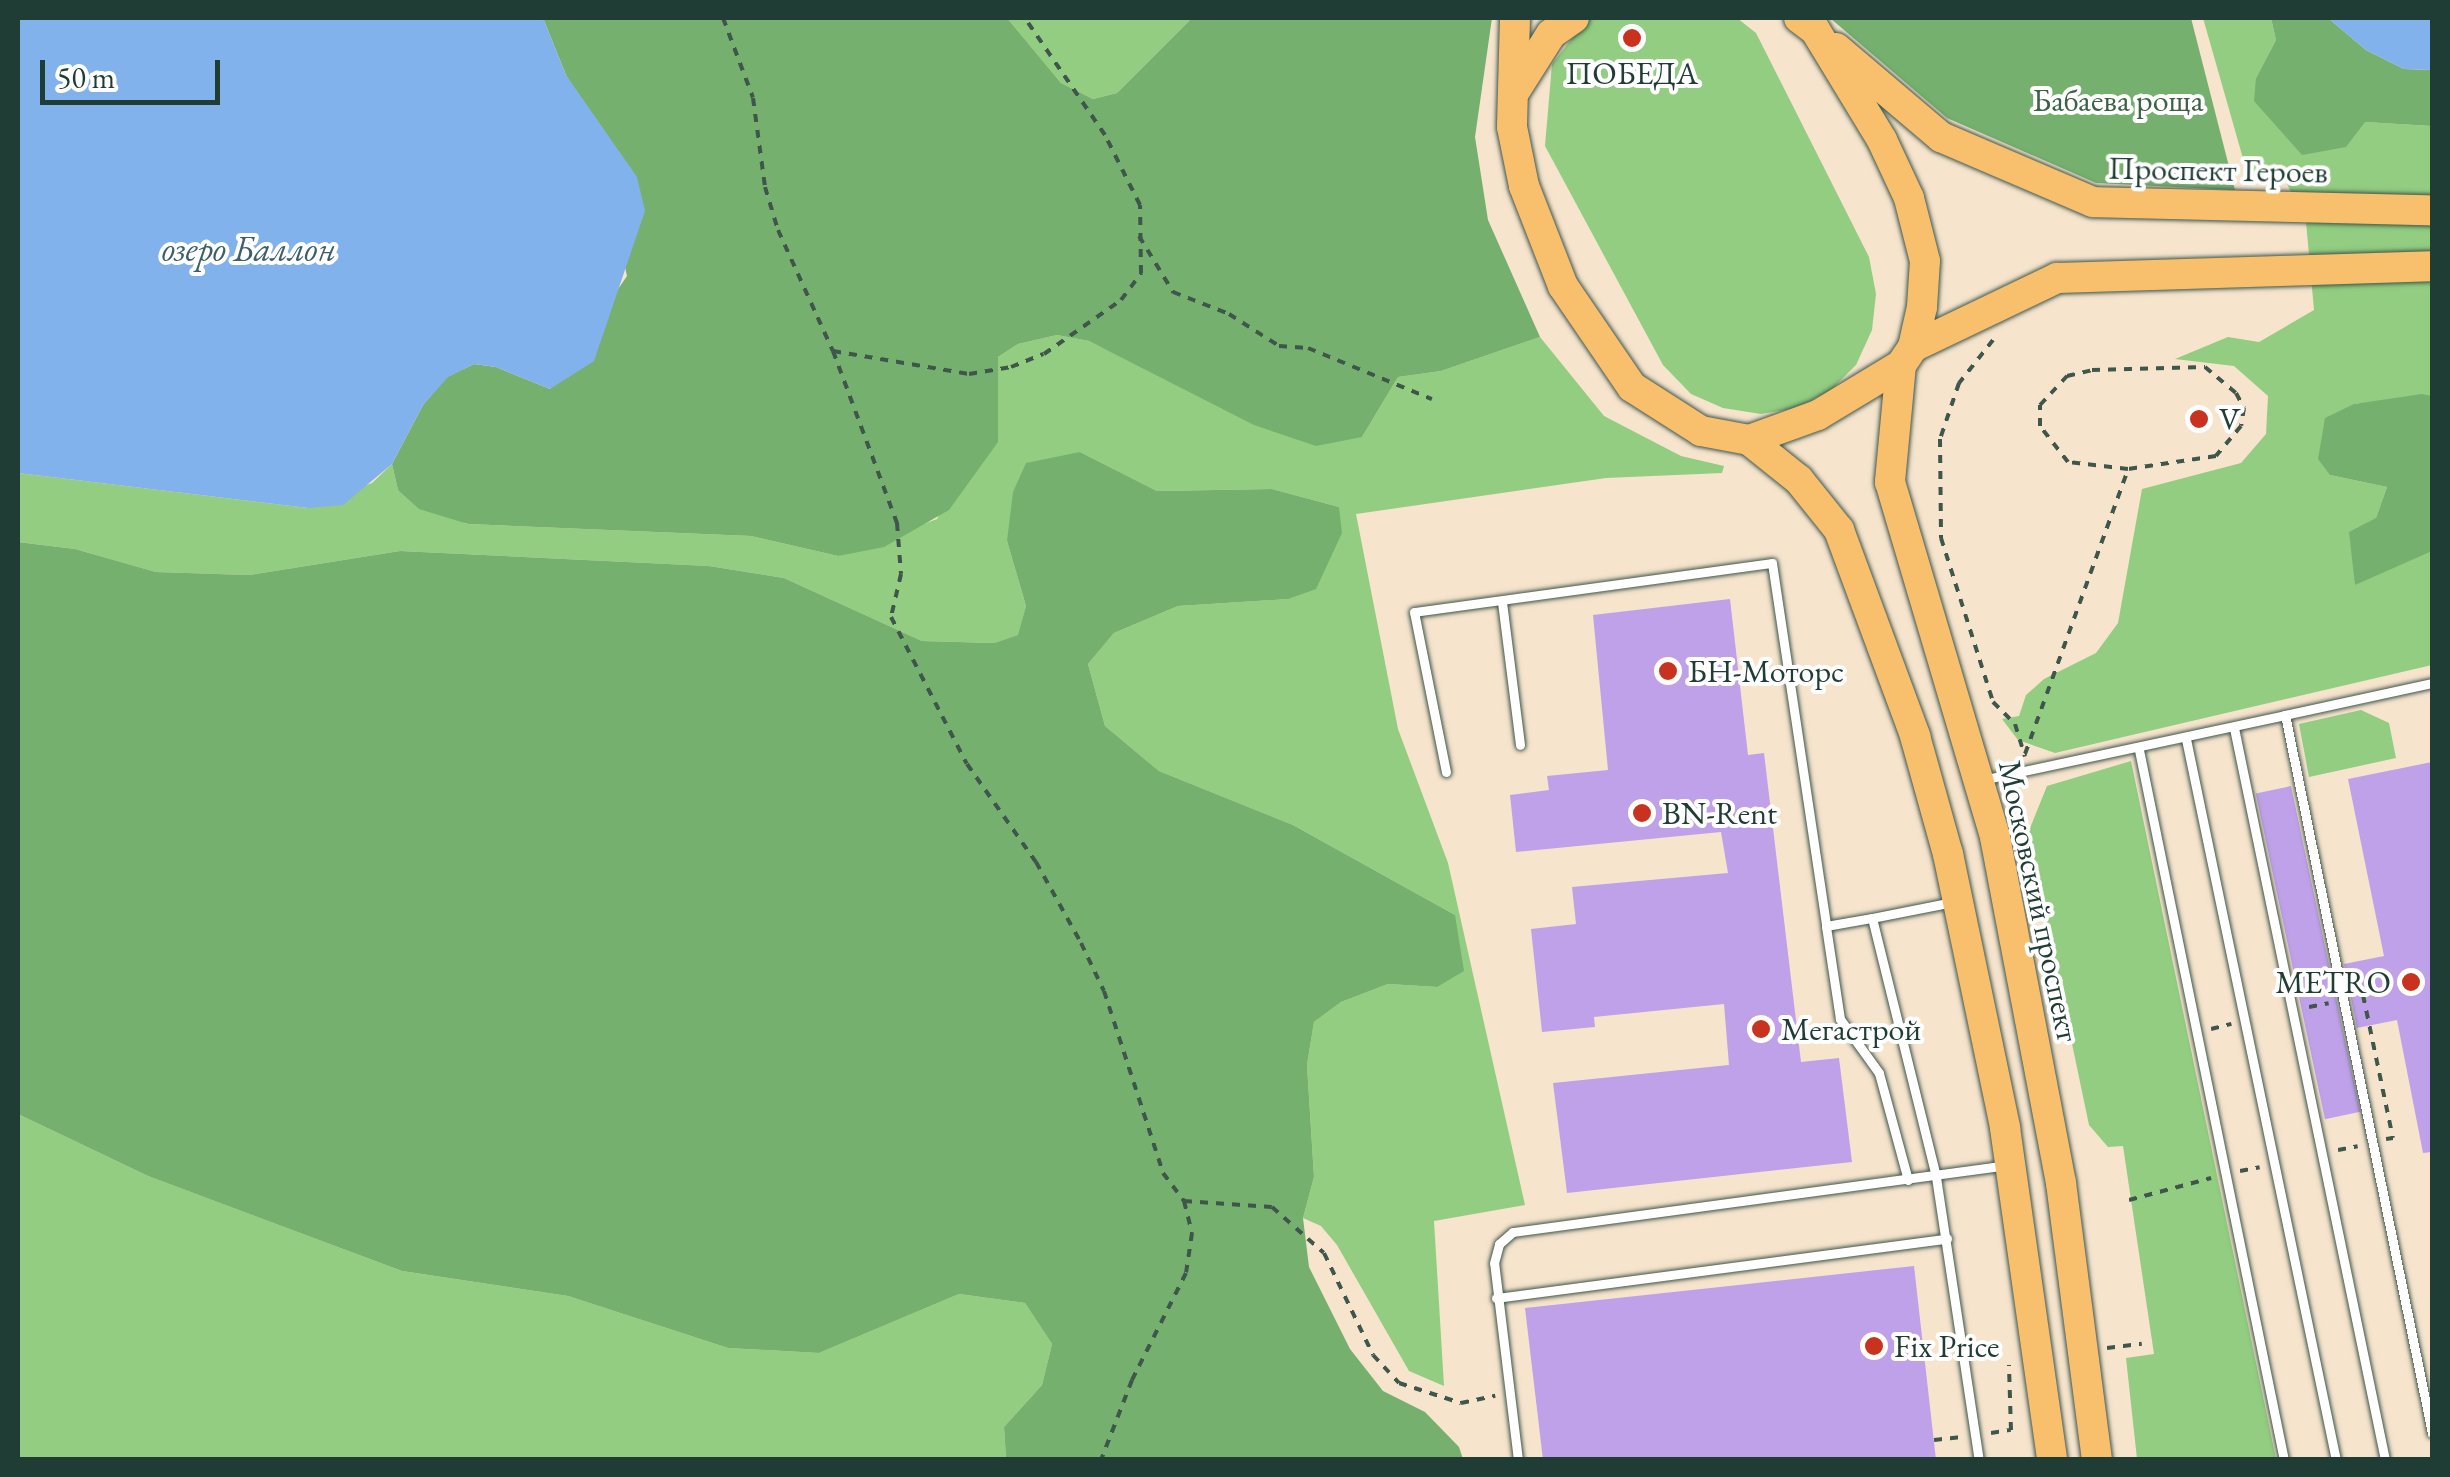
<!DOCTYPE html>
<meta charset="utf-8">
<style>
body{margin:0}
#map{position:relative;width:2450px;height:1477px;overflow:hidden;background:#f6e4cd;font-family:"EB Garamond",serif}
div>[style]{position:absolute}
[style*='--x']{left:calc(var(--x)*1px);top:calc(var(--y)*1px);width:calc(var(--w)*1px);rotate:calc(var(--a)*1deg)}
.green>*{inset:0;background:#92cd81}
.forest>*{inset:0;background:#75b06f}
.water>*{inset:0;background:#81b2ec}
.building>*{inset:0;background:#bfa1e9;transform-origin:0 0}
.path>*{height:4px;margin-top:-2px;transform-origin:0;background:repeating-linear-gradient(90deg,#3f564b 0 8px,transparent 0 16px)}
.roads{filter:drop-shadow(0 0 2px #3f564b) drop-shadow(0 0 2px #3f564b)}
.service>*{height:9px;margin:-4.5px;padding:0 4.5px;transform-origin:4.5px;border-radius:4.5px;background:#fff}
.primary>*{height:30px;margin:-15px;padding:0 15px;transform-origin:15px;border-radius:15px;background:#f8bf6c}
.dots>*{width:28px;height:28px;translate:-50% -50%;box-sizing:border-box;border:5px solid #fff;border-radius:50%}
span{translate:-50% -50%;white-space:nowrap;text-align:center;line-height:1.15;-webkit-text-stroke:8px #fff;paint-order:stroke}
.poi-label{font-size:32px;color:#1f3d34}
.left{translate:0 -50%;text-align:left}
.right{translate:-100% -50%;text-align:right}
.park-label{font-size:32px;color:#3c6147}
.street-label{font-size:32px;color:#1f3d34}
.water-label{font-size:35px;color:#3c606b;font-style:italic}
.frame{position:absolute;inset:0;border:20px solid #1f3d34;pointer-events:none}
.scale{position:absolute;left:40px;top:60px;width:180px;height:45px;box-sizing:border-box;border:5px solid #1f3d34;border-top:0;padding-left:12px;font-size:30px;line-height:35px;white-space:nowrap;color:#1f3d34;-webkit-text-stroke:8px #fff;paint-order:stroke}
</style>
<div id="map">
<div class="green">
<div style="clip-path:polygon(1007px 18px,1192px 18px,1117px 93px,1093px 99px,1061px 83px)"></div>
<div style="clip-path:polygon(1588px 18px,1737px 18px,1756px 33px,1869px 257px,1876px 294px,1872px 330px,1856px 365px,1831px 390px,1797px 408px,1761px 414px,1723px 408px,1691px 394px,1663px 365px,1545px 146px,1552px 64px)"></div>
<div style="clip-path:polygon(2203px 18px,2271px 18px,2276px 40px,2256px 78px,2365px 122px,2432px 126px,2432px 396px,2354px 404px,2330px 475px,2387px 487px,2376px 518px,2432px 551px,2432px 665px,2055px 753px,2018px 740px,2002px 719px,2019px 716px,2026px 695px,2044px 679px,2096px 653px,2118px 623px,2142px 489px,2241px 463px,2266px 434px,2268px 396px,2234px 366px,2175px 359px,2228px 337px,2259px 342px,2314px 310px,2306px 222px,2283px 176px,2248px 176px)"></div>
<div style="clip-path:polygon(1057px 335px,1089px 341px,1171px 381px,1362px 437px,1398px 377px,1441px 371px,1540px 337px,1604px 416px,1681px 456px,1724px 466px,1722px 473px,1606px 478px,1356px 514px,1398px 729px,1448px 863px,1525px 1205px,1434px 1221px,1444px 1386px,1409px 1371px,1337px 1245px,1321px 1226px,1303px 1218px,1314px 1177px,1307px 1065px,1314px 1022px,1341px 1002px,1388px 984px,1437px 987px,1455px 915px,1293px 825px,1159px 771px,1105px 726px,1088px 664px,1114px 633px,1178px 606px,1288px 599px,1339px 507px,1272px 489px,1157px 491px,1080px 452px,1007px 541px,1026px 606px,1019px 635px,994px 643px,922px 641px,784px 578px,709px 566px,400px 551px,249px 575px,156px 572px,75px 549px,18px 542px,18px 473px,308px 508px,372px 483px,392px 464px,398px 490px,467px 524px,751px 536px,838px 556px,937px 519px,997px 391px,998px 357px,1018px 344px)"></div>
<div style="clip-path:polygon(2361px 710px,2389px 723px,2396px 758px,2309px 777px,2299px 724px)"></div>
<div style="clip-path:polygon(2131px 761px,2276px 1459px,2137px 1459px,2126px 1358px,2154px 1354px,2123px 1146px,2108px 1147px,2089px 1125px,2028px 833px,2047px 786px)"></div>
<div style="clip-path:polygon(18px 1114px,148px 1176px,402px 1271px,568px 1296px,728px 1348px,819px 1353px,959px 1294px,1025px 1303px,1052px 1344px,1042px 1385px,1004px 1427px,1006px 1459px,18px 1459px)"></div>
</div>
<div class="forest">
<div style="clip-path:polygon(543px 18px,1007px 18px,1061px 83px,1093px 99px,1117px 93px,1192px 18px,1492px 18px,1475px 137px,1488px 220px,1540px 337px,1441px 371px,1398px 377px,1362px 437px,1316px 446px,1254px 425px,1089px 341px,1057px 335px,1018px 344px,998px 357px,998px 442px,949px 510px,884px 547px,838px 556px,751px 536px,468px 524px,419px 509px,398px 490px,392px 464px,423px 405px,447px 377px,474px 364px,496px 367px,550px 389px,627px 276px,592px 119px,566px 75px)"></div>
<div style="clip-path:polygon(1830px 18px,2191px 18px,2235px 190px,2096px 183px,1947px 118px)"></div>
<div style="clip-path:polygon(2271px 18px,2328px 18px,2366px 50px,2404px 69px,2432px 70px,2432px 126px,2365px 122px,2346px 147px,2302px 155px,2254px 101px,2256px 78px,2276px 40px)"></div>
<div style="clip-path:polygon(2422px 394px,2432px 396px,2432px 551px,2355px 585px,2349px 532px,2376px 518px,2387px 487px,2330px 475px,2318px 459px,2325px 418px,2354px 404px)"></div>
<div style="clip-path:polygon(1080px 452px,1157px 491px,1272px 489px,1339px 507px,1342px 533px,1316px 589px,1288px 599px,1178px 606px,1114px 633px,1088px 664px,1105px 726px,1159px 771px,1293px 825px,1455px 915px,1464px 971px,1437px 987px,1388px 984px,1341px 1002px,1314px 1022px,1307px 1065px,1314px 1177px,1303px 1218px,1309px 1267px,1350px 1349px,1383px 1391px,1425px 1412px,1459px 1447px,1463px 1459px,1006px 1459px,1004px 1427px,1042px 1385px,1052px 1344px,1025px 1303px,959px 1294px,819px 1353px,728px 1348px,568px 1296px,402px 1271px,148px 1176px,18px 1114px,18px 542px,75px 549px,156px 572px,249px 575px,400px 551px,709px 566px,784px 578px,922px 641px,994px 643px,1018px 635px,1026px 606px,1007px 541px,1013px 492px,1026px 463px)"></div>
</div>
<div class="water">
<div style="clip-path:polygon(18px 18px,543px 18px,566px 75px,637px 177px,645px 211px,594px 361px,550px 389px,496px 367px,474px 364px,448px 377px,423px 405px,392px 464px,343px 505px,308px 508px,18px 473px)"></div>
<div style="clip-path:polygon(2328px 18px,2432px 18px,2432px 70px,2404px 69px,2366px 50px)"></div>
</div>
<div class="building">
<div style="clip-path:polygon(1730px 599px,1748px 755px,1764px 753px,1801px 1062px,1839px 1058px,1852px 1162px,1567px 1193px,1553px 1083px,1729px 1065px,1724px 1004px,1594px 1017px,1595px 1027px,1542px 1032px,1531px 929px,1576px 924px,1572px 887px,1728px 873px,1721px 832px,1516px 852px,1510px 795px,1549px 790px,1547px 776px,1608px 770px,1593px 615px)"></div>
<div style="clip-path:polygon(2432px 762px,2432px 1152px,2423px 1153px,2397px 1020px,2357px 1028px,2344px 964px,2384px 956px,2348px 779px)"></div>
<div style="left:2291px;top:786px;width:333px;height:36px;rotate:78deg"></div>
<div style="clip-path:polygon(1914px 1266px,1936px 1460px,1543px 1460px,1525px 1308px)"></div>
</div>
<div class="path">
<div style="--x:723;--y:18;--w:85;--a:69.4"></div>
<div style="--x:753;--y:98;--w:90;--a:82.3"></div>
<div style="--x:765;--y:187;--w:45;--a:73.2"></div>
<div style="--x:778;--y:230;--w:133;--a:65.6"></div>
<div style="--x:833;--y:351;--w:184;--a:69.6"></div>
<div style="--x:897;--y:523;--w:51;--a:85.5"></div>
<div style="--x:901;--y:574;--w:44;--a:103.1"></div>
<div style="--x:891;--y:617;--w:165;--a:62.7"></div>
<div style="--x:967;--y:764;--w:120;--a:54.9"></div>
<div style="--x:1036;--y:862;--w:93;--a:60.9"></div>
<div style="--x:1081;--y:943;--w:53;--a:64.4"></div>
<div style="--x:1104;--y:991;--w:191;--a:72"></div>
<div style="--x:1163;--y:1173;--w:35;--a:53"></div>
<div style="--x:1184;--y:1201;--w:33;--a:76"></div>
<div style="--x:1192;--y:1233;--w:40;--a:98.5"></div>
<div style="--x:1186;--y:1273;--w:120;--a:116.8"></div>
<div style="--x:1132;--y:1380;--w:86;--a:111.2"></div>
<div style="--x:1139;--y:236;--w:66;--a:58.7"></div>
<div style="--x:1173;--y:292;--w:60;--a:21.4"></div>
<div style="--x:1229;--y:314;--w:59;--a:32.6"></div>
<div style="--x:1279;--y:346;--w:29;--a:4"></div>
<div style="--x:1308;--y:348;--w:134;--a:22.4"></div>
<div style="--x:1993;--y:340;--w:55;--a:128.3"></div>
<div style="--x:1959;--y:383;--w:59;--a:108.7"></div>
<div style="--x:1940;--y:439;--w:99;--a:89.4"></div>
<div style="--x:1941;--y:538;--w:172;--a:72.4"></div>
<div style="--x:1993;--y:702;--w:31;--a:45"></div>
<div style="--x:2015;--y:724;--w:34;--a:73"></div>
<div style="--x:833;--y:351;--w:138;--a:9.6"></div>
<div style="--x:969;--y:374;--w:43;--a:-9.5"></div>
<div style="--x:1011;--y:367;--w:35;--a:-22"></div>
<div style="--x:1044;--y:354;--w:94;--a:-35"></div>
<div style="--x:1121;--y:300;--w:34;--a:-53"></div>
<div style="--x:1141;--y:273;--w:68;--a:-90.8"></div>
<div style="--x:1140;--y:205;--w:78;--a:-116.6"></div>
<div style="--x:1105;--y:135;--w:142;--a:-124.4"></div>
<div style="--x:2025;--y:754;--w:303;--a:-70.1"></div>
<div style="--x:2128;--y:469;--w:60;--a:-173.3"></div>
<div style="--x:2068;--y:462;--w:46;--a:-127.9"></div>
<div style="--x:2040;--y:426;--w:21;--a:-90"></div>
<div style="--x:2040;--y:405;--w:40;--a:-47"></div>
<div style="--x:2067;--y:376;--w:26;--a:-13"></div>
<div style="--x:2092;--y:370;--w:113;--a:-1.5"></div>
<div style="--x:2205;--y:367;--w:40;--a:40"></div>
<div style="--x:2236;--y:393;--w:17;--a:62"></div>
<div style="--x:2244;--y:408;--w:18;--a:99"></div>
<div style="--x:2241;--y:426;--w:39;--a:130"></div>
<div style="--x:2216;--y:456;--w:89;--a:171.6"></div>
<div style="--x:2380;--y:991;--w:17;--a:167"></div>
<div style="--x:2363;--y:995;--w:146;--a:78.2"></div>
<div style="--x:2393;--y:1138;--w:7;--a:172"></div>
<div style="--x:2309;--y:1007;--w:20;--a:-11"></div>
<div style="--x:2211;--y:1029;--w:21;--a:-14"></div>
<div style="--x:2338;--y:1150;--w:20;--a:-11"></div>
<div style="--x:2240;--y:1171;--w:20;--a:-11"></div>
<div style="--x:2129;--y:1200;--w:85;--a:-15"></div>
<div style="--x:1184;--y:1201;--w:88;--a:3.9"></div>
<div style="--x:1272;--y:1207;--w:69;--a:41.5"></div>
<div style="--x:1324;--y:1253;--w:113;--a:64.3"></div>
<div style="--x:1373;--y:1355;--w:38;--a:47"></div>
<div style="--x:1399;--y:1383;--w:65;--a:17.9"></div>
<div style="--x:1461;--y:1403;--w:35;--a:-12"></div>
<div style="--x:2107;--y:1348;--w:35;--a:-7"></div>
<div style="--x:1991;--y:1433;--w:20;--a:-9"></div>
<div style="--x:2011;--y:1430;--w:65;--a:-91.8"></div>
<div style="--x:1934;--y:1440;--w:28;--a:-6"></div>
</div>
<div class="roads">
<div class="service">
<div style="--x:1502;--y:602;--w:144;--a:82.8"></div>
<div style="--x:2285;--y:715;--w:150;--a:-12.3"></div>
<div style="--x:2234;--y:728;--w:747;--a:78.34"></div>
<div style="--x:2186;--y:739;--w:736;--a:78.25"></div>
<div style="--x:2139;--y:750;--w:725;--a:78.46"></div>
<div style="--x:1446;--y:772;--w:163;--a:-101.3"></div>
<div style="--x:1414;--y:612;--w:361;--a:-7.8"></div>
<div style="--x:1772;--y:563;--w:367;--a:81.5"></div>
<div style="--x:1982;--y:780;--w:310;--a:-12.1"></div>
<div style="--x:2285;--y:715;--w:733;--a:78.43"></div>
<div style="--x:1872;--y:918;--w:83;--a:-11.2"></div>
<div style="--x:1908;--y:1180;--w:111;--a:-105.2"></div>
<div style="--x:1879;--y:1073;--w:67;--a:-125.8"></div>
<div style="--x:1840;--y:1019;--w:94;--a:-98.6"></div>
<div style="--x:1826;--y:926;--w:47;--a:-9.9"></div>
<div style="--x:1872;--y:918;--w:267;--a:76.1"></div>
<div style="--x:1936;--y:1177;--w:286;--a:81.4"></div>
<div style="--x:1496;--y:1298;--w:455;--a:-7.5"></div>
<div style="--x:1518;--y:1460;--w:198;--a:-96.9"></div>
<div style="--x:1494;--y:1263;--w:20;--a:-75"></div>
<div style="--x:1499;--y:1244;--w:18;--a:-41"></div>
<div style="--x:1513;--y:1232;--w:495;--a:-7.7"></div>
</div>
<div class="primary">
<div style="--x:1515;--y:18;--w:109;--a:91.6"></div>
<div style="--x:1512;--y:127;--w:60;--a:78.5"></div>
<div style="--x:1524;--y:186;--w:107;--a:68.7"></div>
<div style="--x:1563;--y:286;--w:122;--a:55.7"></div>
<div style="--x:1632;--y:387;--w:82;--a:32.5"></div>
<div style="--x:1701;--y:431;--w:49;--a:10.6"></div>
<div style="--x:1749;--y:440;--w:73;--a:-19.9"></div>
<div style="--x:1818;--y:415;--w:97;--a:-31.1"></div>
<div style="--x:1901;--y:365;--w:22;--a:-56"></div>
<div style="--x:1913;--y:347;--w:41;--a:-77.3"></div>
<div style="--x:1922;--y:307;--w:46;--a:-86.3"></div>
<div style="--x:1925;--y:261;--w:65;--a:-104.3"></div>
<div style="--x:1909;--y:198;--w:64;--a:-115"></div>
<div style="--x:1882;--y:140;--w:129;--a:-121.3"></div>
<div style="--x:1815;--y:30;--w:20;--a:-143"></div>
<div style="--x:1836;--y:48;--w:138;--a:40.3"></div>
<div style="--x:1941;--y:137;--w:165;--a:23.2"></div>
<div style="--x:2093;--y:202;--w:339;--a:1.4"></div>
<div style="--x:1515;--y:91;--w:67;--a:-57.7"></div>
<div style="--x:1551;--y:34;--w:28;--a:-35"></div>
<div style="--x:1913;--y:347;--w:160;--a:-25.6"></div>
<div style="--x:2057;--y:278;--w:375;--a:-1.8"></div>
<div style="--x:1901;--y:365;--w:118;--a:95.4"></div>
<div style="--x:1890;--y:482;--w:370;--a:73.5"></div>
<div style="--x:1995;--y:837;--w:352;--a:79.2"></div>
<div style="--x:2061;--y:1183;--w:279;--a:82.6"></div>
<div style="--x:1749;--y:440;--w:64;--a:38.7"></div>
<div style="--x:1799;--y:480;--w:64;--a:51.3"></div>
<div style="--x:1839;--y:530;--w:220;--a:69.7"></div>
<div style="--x:1915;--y:736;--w:123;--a:74.4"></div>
<div style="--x:1948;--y:854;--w:280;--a:78.2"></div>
<div style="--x:2005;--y:1128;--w:335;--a:81.9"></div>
</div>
</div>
<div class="dots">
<div style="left:1632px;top:38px;background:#c8321e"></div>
<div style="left:2199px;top:419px;background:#c8321e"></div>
<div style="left:1668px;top:671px;background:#c8321e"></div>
<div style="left:1642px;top:813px;background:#c8321e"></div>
<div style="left:2411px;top:982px;background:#c8321e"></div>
<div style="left:1761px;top:1029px;background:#c8321e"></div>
<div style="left:1874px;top:1346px;background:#c8321e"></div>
</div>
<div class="poi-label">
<span style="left:1632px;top:73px">ПОБЕДА</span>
<span class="left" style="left:2219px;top:419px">V</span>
<span class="left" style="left:1688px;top:671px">БН-Моторс</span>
<span class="left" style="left:1662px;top:813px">BN-Rent</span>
<span class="right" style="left:2391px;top:982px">METRO</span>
<span class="left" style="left:1781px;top:1029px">Мегастрой</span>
<span class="left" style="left:1894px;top:1346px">Fix Price</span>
</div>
<div class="park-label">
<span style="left:2118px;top:100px">Бабаева роща</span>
</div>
<div class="street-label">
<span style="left:2218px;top:170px;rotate:1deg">Проспект Героев</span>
<span style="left:2039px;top:901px;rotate:78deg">Московский проспект</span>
</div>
<div class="water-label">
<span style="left:249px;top:249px">озеро Баллон</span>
</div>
<div class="frame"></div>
<div class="scale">50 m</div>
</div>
